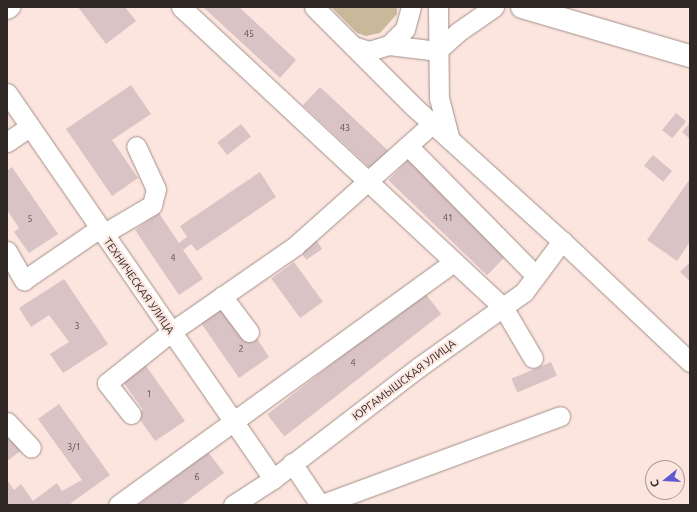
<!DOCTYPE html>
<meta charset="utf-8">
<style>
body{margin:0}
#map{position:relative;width:697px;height:512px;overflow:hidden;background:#fbe5de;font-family:Ubuntu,sans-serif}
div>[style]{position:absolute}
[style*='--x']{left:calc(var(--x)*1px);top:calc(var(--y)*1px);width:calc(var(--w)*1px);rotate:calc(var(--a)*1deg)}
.green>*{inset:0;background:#c7b999}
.building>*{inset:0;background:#d9c3c4;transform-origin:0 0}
.roads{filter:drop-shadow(0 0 1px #a38f89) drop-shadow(0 0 1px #a38f89)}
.minor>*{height:19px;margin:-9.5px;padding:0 9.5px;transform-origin:9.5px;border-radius:9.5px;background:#fff}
.major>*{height:22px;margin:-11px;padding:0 11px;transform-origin:11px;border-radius:11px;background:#fff}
span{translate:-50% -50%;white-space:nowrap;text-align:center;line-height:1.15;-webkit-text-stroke:4px #fbe5de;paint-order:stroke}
.number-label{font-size:9px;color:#5a4f4d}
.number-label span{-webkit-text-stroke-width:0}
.street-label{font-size:11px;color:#302825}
.frame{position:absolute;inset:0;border:8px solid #302825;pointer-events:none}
.north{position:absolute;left:645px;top:460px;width:40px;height:40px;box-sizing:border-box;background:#fbe5de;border:1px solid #aa9994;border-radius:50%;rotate:252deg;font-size:11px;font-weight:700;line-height:16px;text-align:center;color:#302825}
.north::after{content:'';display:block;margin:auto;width:14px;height:18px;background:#605ad2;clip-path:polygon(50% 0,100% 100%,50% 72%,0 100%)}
</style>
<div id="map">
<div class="green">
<div style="clip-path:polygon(331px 7px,397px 7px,397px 14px,380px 33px,366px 36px,357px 33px)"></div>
</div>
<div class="building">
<div style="clip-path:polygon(78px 7px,125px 7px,136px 21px,106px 44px)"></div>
<div style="clip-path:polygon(203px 7px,239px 7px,296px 60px,280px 78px)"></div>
<div style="clip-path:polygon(131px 85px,151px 114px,112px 140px,138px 178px,112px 196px,66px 129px)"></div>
<div style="left:320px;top:87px;width:95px;height:25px;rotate:43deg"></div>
<div style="left:676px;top:113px;width:13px;height:22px;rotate:39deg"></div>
<div style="clip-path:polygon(690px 123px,690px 139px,682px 132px)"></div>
<div style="left:241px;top:124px;width:16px;height:30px;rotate:52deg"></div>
<div style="left:653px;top:155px;width:25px;height:14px;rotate:40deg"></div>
<div style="left:408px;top:160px;width:137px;height:28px;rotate:44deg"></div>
<div style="clip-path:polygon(12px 167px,58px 234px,29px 253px,14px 232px,19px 228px,7px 210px,7px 171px)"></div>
<div style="clip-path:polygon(260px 172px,276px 197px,197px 251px,191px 244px,183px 250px,203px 279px,179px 295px,135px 230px,159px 213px,179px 243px,187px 237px,180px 226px)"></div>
<div style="clip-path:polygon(690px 179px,690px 242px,677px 261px,647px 240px)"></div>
<div style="left:316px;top:240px;width:11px;height:19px;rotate:56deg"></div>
<div style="left:294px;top:262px;width:49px;height:28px;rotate:54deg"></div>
<div style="clip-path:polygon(690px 262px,690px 281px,680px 272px)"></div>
<div style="clip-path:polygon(64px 279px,108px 344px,63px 373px,50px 354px,69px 342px,49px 315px,31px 327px,19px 308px)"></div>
<div style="left:424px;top:292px;width:28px;height:199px;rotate:52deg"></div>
<div style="clip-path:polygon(222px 308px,245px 341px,254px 334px,269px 357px,239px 378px,201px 323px)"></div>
<div style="left:551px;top:362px;width:15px;height:43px;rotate:67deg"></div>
<div style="clip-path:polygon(144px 363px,185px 421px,155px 441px,136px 414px,143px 410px,121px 379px)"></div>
<div style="clip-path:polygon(59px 404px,110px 475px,71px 503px,72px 505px,7px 505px,7px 480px,14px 490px,21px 484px,33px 501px,57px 483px,62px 491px,82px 480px,38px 419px)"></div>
<div style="clip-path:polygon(7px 432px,22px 450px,7px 461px)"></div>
<div style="clip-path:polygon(208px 452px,224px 473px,181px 505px,138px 505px)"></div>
</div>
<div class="roads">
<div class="minor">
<div style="--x:181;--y:7;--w:440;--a:43"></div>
<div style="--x:503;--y:307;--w:59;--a:59.5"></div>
<div style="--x:314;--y:7;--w:141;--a:45"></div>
<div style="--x:414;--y:107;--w:200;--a:42.2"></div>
<div style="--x:562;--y:241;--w:176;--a:43.4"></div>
<div style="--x:438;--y:7;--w:91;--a:89.4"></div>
<div style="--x:439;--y:98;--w:43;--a:75.3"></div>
<div style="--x:7;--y:9;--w:4;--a:-34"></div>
<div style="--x:389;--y:45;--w:48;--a:7.1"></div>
<div style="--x:437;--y:51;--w:28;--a:-42"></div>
<div style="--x:458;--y:32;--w:44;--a:-34.8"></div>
<div style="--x:353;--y:46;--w:17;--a:17"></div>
<div style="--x:369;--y:51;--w:21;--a:-17"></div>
<div style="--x:389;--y:45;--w:23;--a:-45"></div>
<div style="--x:405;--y:29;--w:23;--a:-75"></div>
<div style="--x:7;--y:93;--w:469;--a:55.4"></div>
<div style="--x:7;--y:142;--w:27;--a:-34"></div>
<div style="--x:408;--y:146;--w:182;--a:45.4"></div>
<div style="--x:103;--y:234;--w:57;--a:-30.6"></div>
<div style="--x:152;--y:205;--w:16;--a:-76"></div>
<div style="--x:156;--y:189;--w:47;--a:-114.9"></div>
<div style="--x:7;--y:251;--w:34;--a:60"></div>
<div style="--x:24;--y:280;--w:92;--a:-34.4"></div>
<div style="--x:222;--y:296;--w:45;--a:53.1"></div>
<div style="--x:131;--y:414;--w:39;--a:-128"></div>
<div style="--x:107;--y:383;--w:82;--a:-38.6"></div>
<div style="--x:171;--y:332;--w:151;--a:-34.7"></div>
<div style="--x:295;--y:246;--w:183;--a:-41.7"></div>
<div style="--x:7;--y:422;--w:35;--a:47"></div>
<div style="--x:292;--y:463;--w:50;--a:56.3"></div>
<div style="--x:320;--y:505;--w:256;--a:-20.3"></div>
<div style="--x:118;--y:505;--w:415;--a:-35.9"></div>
<div style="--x:233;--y:505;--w:48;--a:-33"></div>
<div style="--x:273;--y:479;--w:184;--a:-37.5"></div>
<div style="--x:419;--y:367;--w:129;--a:-35.5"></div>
<div style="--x:524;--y:292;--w:64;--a:-53.3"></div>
</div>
<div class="major">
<div style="--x:522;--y:7;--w:175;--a:16.3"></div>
</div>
</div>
<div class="number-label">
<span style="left:249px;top:34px">45</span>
<span style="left:345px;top:128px">43</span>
<span style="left:448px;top:218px">41</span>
<span style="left:30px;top:219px">5</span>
<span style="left:173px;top:258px">4</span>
<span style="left:77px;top:326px">3</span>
<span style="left:241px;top:349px">2</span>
<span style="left:353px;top:363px">4</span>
<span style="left:149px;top:394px">1</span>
<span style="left:74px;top:447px">3/1</span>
<span style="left:197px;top:477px">6</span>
</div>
<div class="street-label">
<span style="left:139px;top:286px;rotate:55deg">ТЕХНИЧЕСКАЯ УЛИЦА</span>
<span style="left:404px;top:380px;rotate:-37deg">ЮРГАМЫШСКАЯ УЛИЦА</span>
</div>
<div class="frame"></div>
<div class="north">С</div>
</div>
